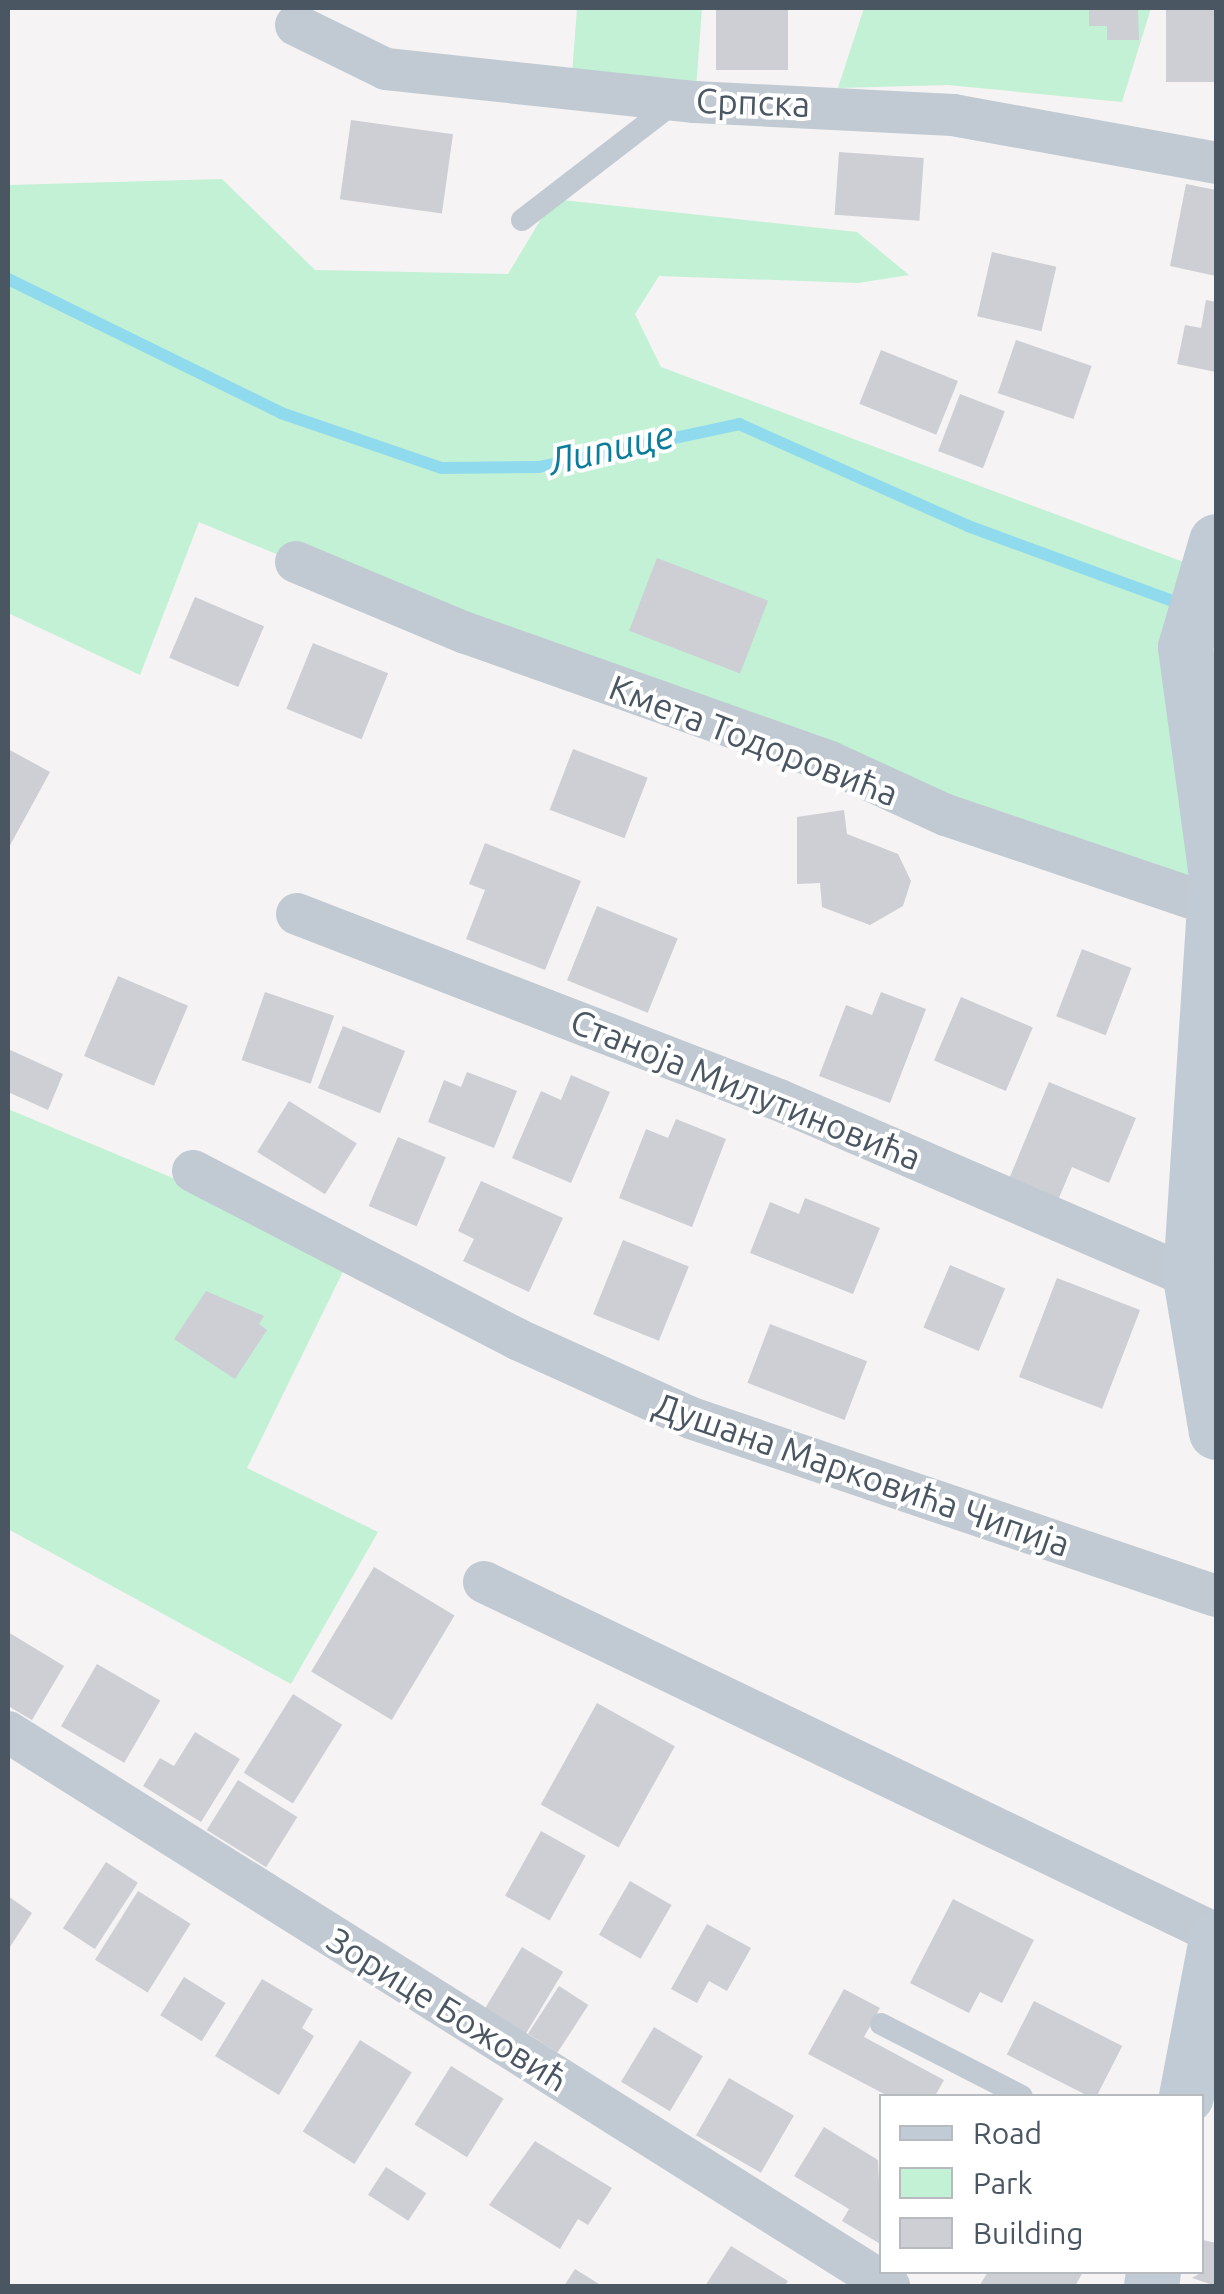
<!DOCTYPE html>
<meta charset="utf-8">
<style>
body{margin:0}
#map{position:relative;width:1224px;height:2294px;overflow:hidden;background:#f5f3f3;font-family:Ubuntu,sans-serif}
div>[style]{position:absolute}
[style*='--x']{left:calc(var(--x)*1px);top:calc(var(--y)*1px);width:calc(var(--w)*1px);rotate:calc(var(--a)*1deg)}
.green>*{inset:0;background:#c3f1d5}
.stream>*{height:12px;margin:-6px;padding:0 6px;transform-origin:6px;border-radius:6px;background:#90daee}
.building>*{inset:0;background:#cdcfd5;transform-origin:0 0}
.lane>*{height:22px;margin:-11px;padding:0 11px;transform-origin:11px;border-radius:11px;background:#c1cad2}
.street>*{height:42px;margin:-21px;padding:0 21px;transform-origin:21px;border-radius:21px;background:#c1cad2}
.secondary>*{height:55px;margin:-27.5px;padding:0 27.5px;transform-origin:27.5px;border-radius:27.5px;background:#c1cbd6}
span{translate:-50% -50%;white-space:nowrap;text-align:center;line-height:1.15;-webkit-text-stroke:8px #fff;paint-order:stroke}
.street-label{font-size:35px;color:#4a5661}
.water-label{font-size:38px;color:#0c7c9b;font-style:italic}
.frame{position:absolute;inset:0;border:10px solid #4a5661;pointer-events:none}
.legend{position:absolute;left:879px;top:2094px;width:325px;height:180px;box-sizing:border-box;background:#fff;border:2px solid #b7bbc0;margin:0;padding:12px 18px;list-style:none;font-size:30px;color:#4a5661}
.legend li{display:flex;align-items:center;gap:20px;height:50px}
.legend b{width:50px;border:2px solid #b7bbc0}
</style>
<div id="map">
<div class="green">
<div style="clip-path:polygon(577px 8px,702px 8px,695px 102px,571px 87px)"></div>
<div style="clip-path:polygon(864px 8px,1151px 8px,1122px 102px,948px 85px,838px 88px)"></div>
<div style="clip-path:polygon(222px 179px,315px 270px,508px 274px,553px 199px,857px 232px,909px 275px,858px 283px,659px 276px,635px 314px,661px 367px,1205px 570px,1214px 660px,1216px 649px,1216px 1244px,1213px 906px,466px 633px,199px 522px,140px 675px,8px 613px,8px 185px)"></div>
<div style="clip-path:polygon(8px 1109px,352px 1253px,247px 1468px,378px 1532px,291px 1684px,8px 1529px)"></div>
</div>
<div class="stream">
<div style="--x:8;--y:279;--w:304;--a:26.1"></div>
<div style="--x:281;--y:413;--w:170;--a:18.9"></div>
<div style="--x:442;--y:468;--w:97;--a:-0.6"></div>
<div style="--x:539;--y:467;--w:205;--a:-12.1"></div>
<div style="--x:739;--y:424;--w:251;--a:24"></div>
<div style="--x:968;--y:526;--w:230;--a:20.1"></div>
</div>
<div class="building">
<div style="left:716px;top:8px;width:72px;height:62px"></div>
<div style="clip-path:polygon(1089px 8px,1138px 8px,1139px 40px,1107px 40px,1107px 26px,1089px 26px)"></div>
<div style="left:1166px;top:8px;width:50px;height:74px"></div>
<div style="left:351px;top:120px;width:103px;height:80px;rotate:8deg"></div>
<div style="left:839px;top:152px;width:85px;height:63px;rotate:4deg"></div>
<div style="clip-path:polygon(1186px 184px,1216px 190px,1216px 276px,1170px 266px)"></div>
<div style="left:992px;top:252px;width:66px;height:66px;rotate:13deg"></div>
<div style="clip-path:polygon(1206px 300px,1216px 302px,1216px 372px,1177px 364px,1185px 325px,1201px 328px)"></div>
<div style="left:1016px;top:340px;width:80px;height:56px;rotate:19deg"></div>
<div style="left:881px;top:350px;width:83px;height:58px;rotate:22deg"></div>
<div style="left:960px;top:394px;width:48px;height:61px;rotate:21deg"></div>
<div style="left:657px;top:558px;width:119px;height:78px;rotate:21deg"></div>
<div style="left:195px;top:597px;width:75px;height:66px;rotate:23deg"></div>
<div style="left:313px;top:643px;width:81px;height:71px;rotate:22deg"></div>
<div style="clip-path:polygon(8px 749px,50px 772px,8px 849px)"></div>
<div style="left:573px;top:749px;width:80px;height:65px;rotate:21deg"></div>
<div style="clip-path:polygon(844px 810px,847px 834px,898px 854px,911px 881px,903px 906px,870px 925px,822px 907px,820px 883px,797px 884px,797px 817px)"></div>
<div style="clip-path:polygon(485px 843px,581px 881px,545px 970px,466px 939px,485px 890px,469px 884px)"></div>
<div style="left:597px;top:906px;width:87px;height:80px;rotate:22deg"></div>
<div style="left:1082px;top:949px;width:53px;height:72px;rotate:21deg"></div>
<div style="left:118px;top:976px;width:76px;height:87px;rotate:23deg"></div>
<div style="left:265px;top:992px;width:73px;height:72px;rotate:19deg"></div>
<div style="clip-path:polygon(881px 992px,926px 1009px,890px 1103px,819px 1076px,846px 1005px,872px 1015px)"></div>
<div style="left:961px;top:997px;width:78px;height:69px;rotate:23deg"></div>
<div style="left:343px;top:1026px;width:67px;height:67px;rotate:22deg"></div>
<div style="clip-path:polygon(8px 1049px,63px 1074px,48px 1110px,8px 1092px)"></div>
<div style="clip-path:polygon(467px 1072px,517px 1091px,494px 1148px,428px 1122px,444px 1080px,461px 1087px)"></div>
<div style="clip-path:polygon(571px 1075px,610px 1092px,571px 1183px,512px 1158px,541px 1091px,561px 1100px)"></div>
<div style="clip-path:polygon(1049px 1082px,1136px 1118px,1109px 1183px,1072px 1167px,1058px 1200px,1009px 1179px)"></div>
<div style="left:289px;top:1101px;width:80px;height:60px;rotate:32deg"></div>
<div style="clip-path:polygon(676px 1119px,726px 1139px,692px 1227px,619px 1198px,646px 1129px,668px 1138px)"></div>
<div style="left:398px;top:1137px;width:52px;height:75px;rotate:23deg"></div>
<div style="clip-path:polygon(481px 1181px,563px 1218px,529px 1292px,463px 1261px,474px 1239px,458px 1231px)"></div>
<div style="clip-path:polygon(805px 1198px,880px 1228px,853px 1294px,750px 1253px,770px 1202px,799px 1214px)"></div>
<div style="left:623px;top:1240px;width:71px;height:80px;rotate:22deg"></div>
<div style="left:950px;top:1265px;width:60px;height:68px;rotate:23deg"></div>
<div style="left:1057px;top:1278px;width:89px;height:106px;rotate:21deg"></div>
<div style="clip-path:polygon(206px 1291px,264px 1316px,259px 1324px,267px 1330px,235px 1379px,174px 1339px)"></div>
<div style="left:770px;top:1324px;width:104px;height:63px;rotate:21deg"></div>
<div style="left:374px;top:1567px;width:94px;height:122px;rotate:31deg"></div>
<div style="clip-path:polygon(8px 1632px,64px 1666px,32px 1720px,8px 1706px)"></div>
<div style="left:97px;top:1664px;width:73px;height:72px;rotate:30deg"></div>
<div style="left:293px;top:1694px;width:58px;height:93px;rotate:32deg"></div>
<div style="left:597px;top:1703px;width:89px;height:116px;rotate:29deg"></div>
<div style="clip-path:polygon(195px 1732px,240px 1759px,201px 1822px,143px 1786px,160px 1758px,174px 1766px)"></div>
<div style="left:238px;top:1780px;width:70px;height:59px;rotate:32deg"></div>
<div style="left:541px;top:1831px;width:51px;height:74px;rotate:29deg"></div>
<div style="left:106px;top:1862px;width:38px;height:79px;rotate:33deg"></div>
<div style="left:630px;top:1881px;width:48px;height:62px;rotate:30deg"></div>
<div style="left:138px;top:1891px;width:62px;height:81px;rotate:32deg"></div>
<div style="clip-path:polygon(8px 1896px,32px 1913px,8px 1950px)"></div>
<div style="clip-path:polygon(953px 1899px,1034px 1940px,1002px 2003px,980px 1992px,969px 2013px,910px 1983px)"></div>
<div style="clip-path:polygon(707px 1924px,751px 1948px,727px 1991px,709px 1981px,697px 2003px,671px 1989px)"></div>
<div style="left:522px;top:1947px;width:48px;height:73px;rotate:31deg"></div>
<div style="left:184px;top:1977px;width:49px;height:45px;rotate:32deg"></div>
<div style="clip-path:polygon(262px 1979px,313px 2009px,302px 2028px,314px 2036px,279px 2095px,215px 2056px)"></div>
<div style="left:559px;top:1986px;width:35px;height:57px;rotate:33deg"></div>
<div style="clip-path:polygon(844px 1989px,880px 2008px,864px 2037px,944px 2080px,935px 2096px,888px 2096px,808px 2054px)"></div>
<div style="left:1034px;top:2001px;width:99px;height:60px;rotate:27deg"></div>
<div style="left:654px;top:2027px;width:57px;height:64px;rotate:31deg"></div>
<div style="left:360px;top:2040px;width:61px;height:108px;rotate:32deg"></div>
<div style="left:451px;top:2066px;width:62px;height:69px;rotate:32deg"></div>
<div style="left:729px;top:2078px;width:75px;height:66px;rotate:30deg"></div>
<div style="clip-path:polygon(824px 2127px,878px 2160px,882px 2245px,842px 2221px,849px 2209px,794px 2176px)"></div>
<div style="clip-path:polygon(535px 2141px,612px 2188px,588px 2225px,578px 2219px,560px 2249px,489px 2205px)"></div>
<div style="left:386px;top:2167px;width:48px;height:33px;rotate:33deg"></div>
<div style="clip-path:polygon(1203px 2240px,1216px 2243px,1216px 2286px,1192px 2278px,1202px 2272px)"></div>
<div style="clip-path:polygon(731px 2246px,788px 2281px,785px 2286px,705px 2286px)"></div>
<div style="clip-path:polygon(575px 2269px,599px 2284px,597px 2286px,564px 2286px)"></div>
<div style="clip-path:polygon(988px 2272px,1083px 2272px,1075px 2286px,979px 2286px)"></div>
</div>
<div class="lane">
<div style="--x:522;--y:220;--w:197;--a:-37.6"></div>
<div style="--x:881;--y:2024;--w:158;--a:27.1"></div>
</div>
<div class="street">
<div style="--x:296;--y:25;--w:100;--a:26.1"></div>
<div style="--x:386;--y:69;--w:311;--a:6.1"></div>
<div style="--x:695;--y:102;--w:258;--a:2.9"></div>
<div style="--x:953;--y:115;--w:267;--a:10.3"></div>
<div style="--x:296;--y:562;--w:184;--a:22.7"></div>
<div style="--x:466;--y:633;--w:386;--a:19.5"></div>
<div style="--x:830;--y:762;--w:128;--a:24.6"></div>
<div style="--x:946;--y:815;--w:284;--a:18.7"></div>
<div style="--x:297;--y:914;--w:517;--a:21.1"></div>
<div style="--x:779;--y:1100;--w:447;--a:23.3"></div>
<div style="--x:193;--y:1171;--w:365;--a:27.4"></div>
<div style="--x:517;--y:1339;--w:191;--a:24.4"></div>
<div style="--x:691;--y:1418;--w:554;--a:18.73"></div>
<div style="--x:484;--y:1582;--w:812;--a:25.68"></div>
<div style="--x:8;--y:1732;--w:1041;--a:32.16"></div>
</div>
<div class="secondary">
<div style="--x:1216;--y:541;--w:110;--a:106.3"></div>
<div style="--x:1185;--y:647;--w:230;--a:82.3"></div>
<div style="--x:1216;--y:875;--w:403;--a:93.7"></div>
<div style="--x:1190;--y:1277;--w:157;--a:80.5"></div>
<div style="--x:1186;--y:2096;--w:161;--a:-79.2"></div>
<div style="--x:1151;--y:2286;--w:14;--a:-82"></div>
</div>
<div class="street-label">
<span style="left:753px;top:102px;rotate:2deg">Српска</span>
<span style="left:754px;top:740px;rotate:21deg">Кмета Тодоровића</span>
<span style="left:746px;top:1089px;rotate:22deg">Станоја Милутиновића</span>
<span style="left:862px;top:1474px;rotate:19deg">Душана Марковића Чипија</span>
<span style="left:448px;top:2009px;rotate:32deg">Зорице Божовић</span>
</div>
<div class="water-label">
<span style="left:611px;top:448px;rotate:-13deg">Липице</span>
</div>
<div class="frame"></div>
<ul class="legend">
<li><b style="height:12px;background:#c1cbd6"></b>Road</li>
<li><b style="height:28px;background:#c3f1d5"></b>Park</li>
<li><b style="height:28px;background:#cdcfd5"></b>Building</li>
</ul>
</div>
